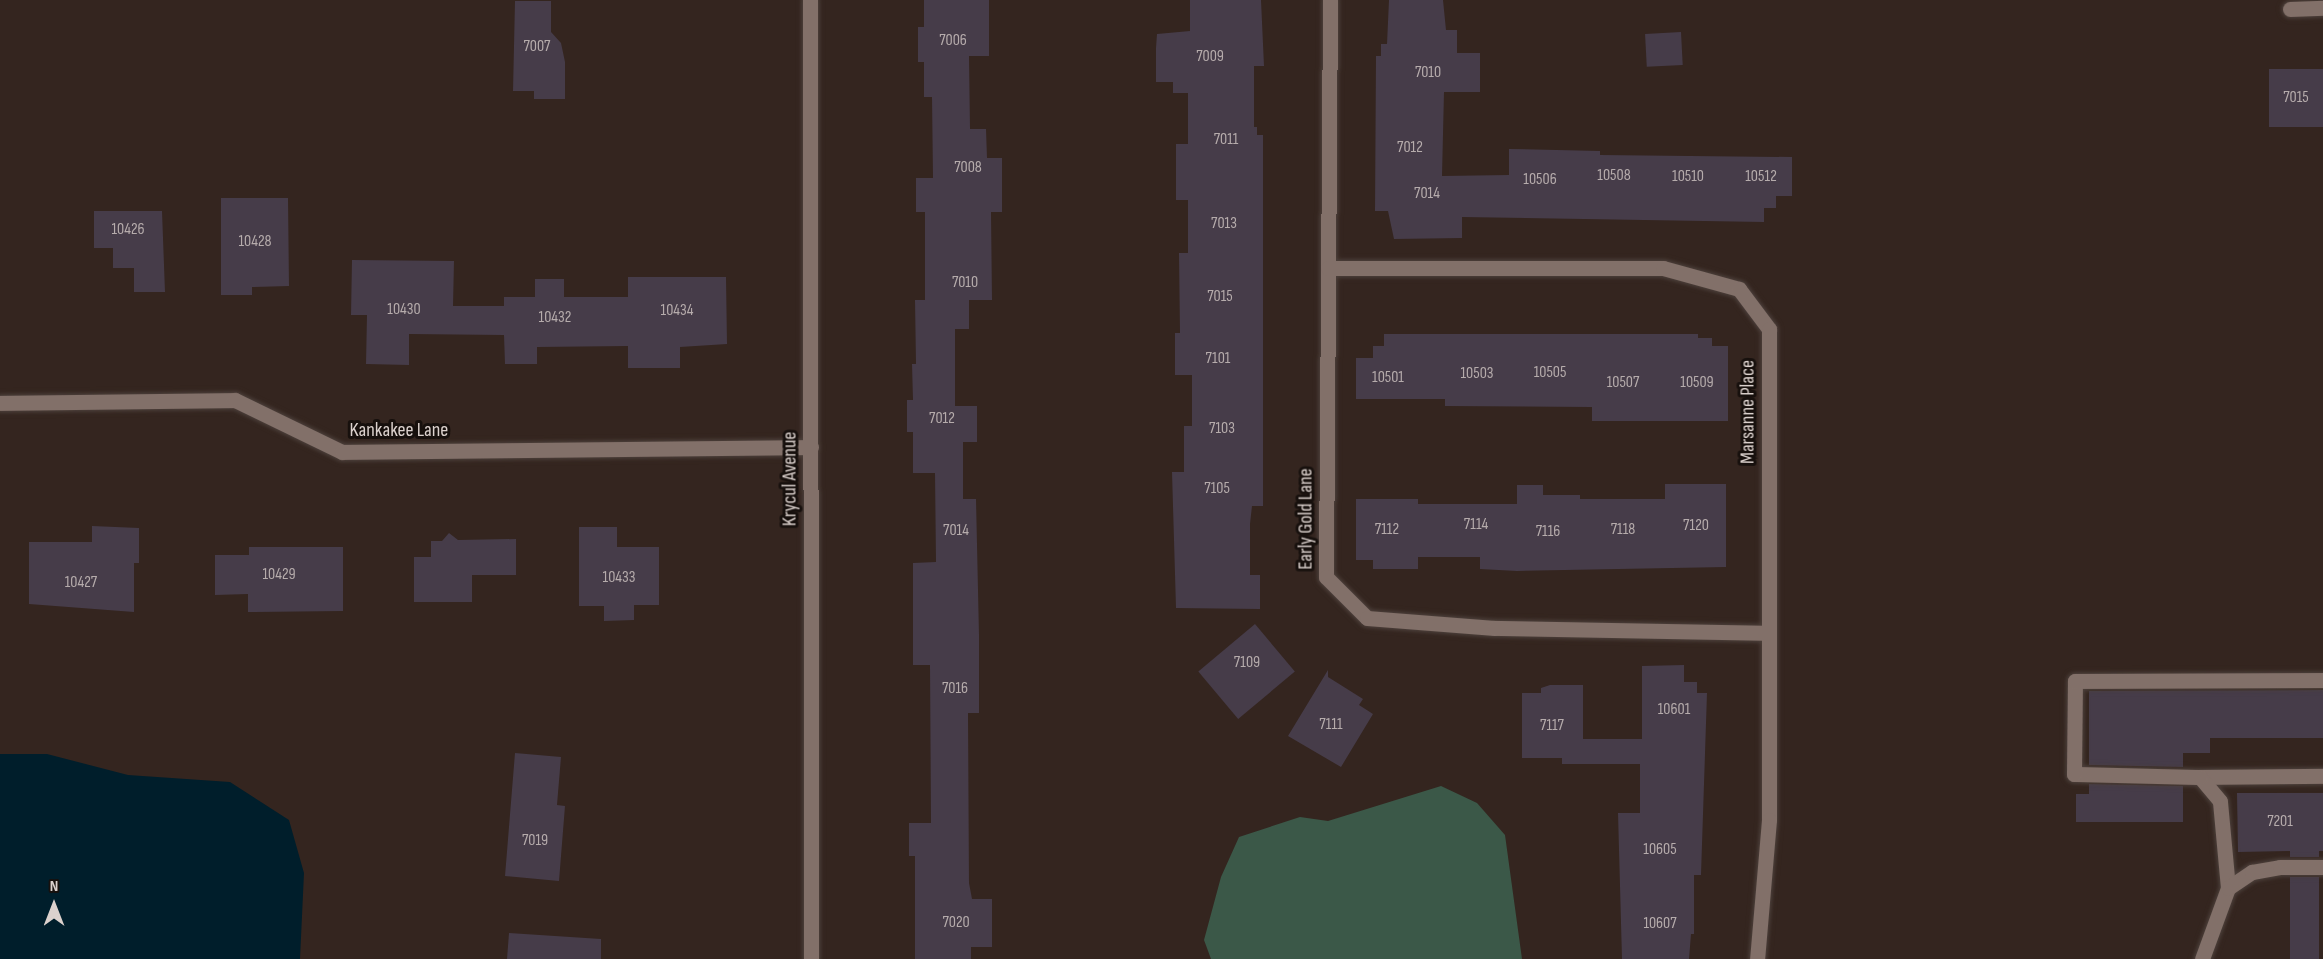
<!DOCTYPE html>
<style>
body{margin:0}
#map{position:relative;width:2323px;height:959px;overflow:hidden;background:#34251f;font-family:"Sofia Sans Condensed",sans-serif}
div>[style]{position:absolute}
[style*='--x']{left:calc(var(--x)*1px);top:calc(var(--y)*1px);width:calc(var(--w)*1px);rotate:calc(var(--a)*1deg)}
.green>*{inset:0;background:#3b5848}
.water>*{inset:0;background:#001e2b}
.building>*{inset:0;background:#463c49;transform-origin:0 0}
.roads{filter:drop-shadow(0 0 2px #4d413c) drop-shadow(0 0 2px #4d413c)}
.lane>*{height:15px;margin:-7.5px;padding:0 7.5px;transform-origin:7.5px;border-radius:7.5px;background:#827069}
.street>*{height:15px;margin:-7.5px;padding:0 7.5px;transform-origin:7.5px;border-radius:7.5px;background:#827069}
.secondary>*{height:15px;margin:-7.5px;padding:0 7.5px;transform-origin:7.5px;border-radius:7.5px;background:#827069}
span{translate:-50% -50%;white-space:nowrap;text-align:center;line-height:1.15;-webkit-text-stroke:6px #17100d;paint-order:stroke}
.number-label{font-size:16px;color:#b6acac}
.number-label span{-webkit-text-stroke-width:0}
.street-label{font-size:20px;color:#dbd1cd}
.north{position:absolute;left:24px;top:875px;width:60px;height:60px;-webkit-text-stroke:4px #17100d;paint-order:stroke;rotate:0deg;font-size:16px;font-weight:700;line-height:24px;text-align:center;color:#dbd1cd}
.north::after{content:'';display:block;margin:auto;width:21px;height:27px;background:#dbd1cd;clip-path:polygon(50% 0,100% 100%,50% 72%,0 100%)}
</style>
<div id="map">
<div class="green">
<div style="clip-path:polygon(1441px 786px,1477px 803px,1505px 835px,1522px 959px,1211px 959px,1204px 940px,1221px 877px,1239px 837px,1300px 817px,1328px 821px)"></div>
</div>
<div class="water">
<div style="clip-path:polygon(0 754px,47px 754px,128px 775px,230px 782px,289px 820px,304px 873px,300px 959px,0 959px)"></div>
</div>
<div class="building">
<div style="clip-path:polygon(924px 0,989px 0,989px 56px,969px 56px,970px 129px,986px 129px,987px 158px,1002px 158px,1002px 212px,991px 212px,992px 300px,969px 300px,969px 329px,955px 329px,955px 406px,977px 406px,977px 442px,963px 442px,963px 499px,976px 499px,979px 635px,979px 713px,968px 713px,969px 883px,972px 899px,992px 899px,992px 947px,971px 947px,971px 959px,915px 959px,915px 856px,909px 856px,909px 823px,931px 823px,930px 665px,913px 665px,913px 563px,936px 562px,935px 473px,913px 473px,913px 432px,907px 432px,907px 400px,913px 400px,912px 364px,916px 364px,915px 300px,925px 300px,925px 212px,916px 212px,916px 178px,933px 178px,932px 97px,924px 97px,924px 62px,918px 62px,918px 27px,924px 27px)"></div>
<div style="clip-path:polygon(1190px 0,1261px 0,1264px 66px,1254px 66px,1254px 127px,1257px 127px,1257px 135px,1263px 135px,1263px 506px,1252px 506px,1250px 524px,1250px 575px,1260px 575px,1260px 609px,1176px 608px,1172px 472px,1184px 472px,1184px 426px,1192px 426px,1192px 375px,1175px 375px,1175px 333px,1180px 333px,1179px 253px,1188px 253px,1188px 200px,1176px 200px,1176px 144px,1188px 144px,1188px 93px,1173px 93px,1173px 82px,1156px 82px,1156px 48px,1157px 34px,1190px 31px)"></div>
<div style="clip-path:polygon(1389px 0,1443px 0,1446px 30px,1457px 30px,1457px 53px,1480px 53px,1480px 92px,1444px 92px,1442px 176px,1509px 175px,1509px 149px,1600px 151px,1600px 155px,1792px 157px,1792px 196px,1776px 196px,1776px 208px,1764px 208px,1764px 222px,1462px 217px,1462px 238px,1394px 239px,1388px 211px,1375px 211px,1376px 56px,1381px 56px,1381px 44px,1387px 44px)"></div>
<div style="clip-path:polygon(515px 1px,551px 1px,551px 32px,561px 43px,565px 62px,565px 99px,534px 99px,534px 91px,513px 91px)"></div>
<div style="left:1681px;top:32px;width:33px;height:36px;rotate:87deg"></div>
<div style="left:2269px;top:69px;width:54px;height:58px"></div>
<div style="clip-path:polygon(221px 198px,288px 198px,289px 286px,252px 287px,252px 295px,221px 295px)"></div>
<div style="clip-path:polygon(94px 211px,162px 211px,165px 292px,134px 292px,134px 268px,113px 268px,113px 248px,94px 248px)"></div>
<div style="clip-path:polygon(352px 260px,454px 261px,453px 306px,504px 306px,504px 297px,535px 297px,535px 279px,564px 279px,564px 297px,628px 297px,628px 277px,726px 277px,727px 344px,680px 347px,680px 368px,628px 368px,628px 346px,537px 347px,537px 364px,505px 364px,504px 335px,409px 334px,409px 365px,366px 364px,367px 315px,351px 315px)"></div>
<div style="clip-path:polygon(1384px 334px,1698px 334px,1698px 338px,1712px 338px,1712px 346px,1728px 346px,1728px 421px,1592px 421px,1592px 407px,1445px 406px,1445px 399px,1356px 399px,1356px 358px,1373px 358px,1373px 346px,1384px 346px)"></div>
<div style="clip-path:polygon(1665px 484px,1726px 484px,1726px 567px,1517px 571px,1480px 569px,1480px 557px,1418px 557px,1418px 569px,1373px 569px,1373px 560px,1356px 560px,1356px 499px,1418px 499px,1418px 504px,1517px 504px,1517px 485px,1543px 485px,1543px 495px,1580px 495px,1580px 499px,1665px 499px)"></div>
<div style="clip-path:polygon(92px 526px,139px 528px,139px 563px,134px 563px,134px 612px,29px 604px,29px 542px,92px 542px)"></div>
<div style="clip-path:polygon(579px 527px,617px 527px,617px 547px,659px 547px,659px 605px,634px 605px,634px 620px,604px 621px,604px 606px,579px 606px)"></div>
<div style="clip-path:polygon(449px 533px,458px 540px,516px 539px,516px 575px,472px 575px,472px 602px,414px 602px,414px 557px,431px 557px,431px 541px,442px 541px)"></div>
<div style="clip-path:polygon(249px 547px,343px 547px,343px 611px,248px 612px,248px 594px,215px 595px,215px 555px,249px 555px)"></div>
<div style="left:1255px;top:624px;width:62px;height:74px;rotate:50deg"></div>
<div style="clip-path:polygon(1684px 665px,1684px 682px,1697px 682px,1697px 693px,1707px 693px,1701px 875px,1694px 875px,1694px 934px,1691px 934px,1689px 959px,1622px 959px,1618px 813px,1640px 813px,1640px 764px,1562px 764px,1562px 758px,1522px 758px,1522px 693px,1541px 693px,1541px 688px,1550px 685px,1583px 685px,1583px 739px,1642px 739px,1642px 666px)"></div>
<div style="clip-path:polygon(1328px 670px,1328px 677px,1363px 699px,1359px 705px,1373px 714px,1341px 767px,1288px 736px)"></div>
<div style="clip-path:polygon(2323px 690px,2323px 738px,2210px 738px,2210px 753px,2183px 753px,2183px 767px,2089px 765px,2089px 691px)"></div>
<div style="clip-path:polygon(515px 753px,561px 757px,557px 805px,565px 806px,559px 881px,505px 876px)"></div>
<div style="clip-path:polygon(2089px 784px,2183px 786px,2183px 822px,2076px 822px,2076px 794px,2089px 794px)"></div>
<div style="clip-path:polygon(2237px 793px,2323px 793px,2323px 851px,2319px 851px,2319px 857px,2290px 857px,2290px 851px,2238px 852px)"></div>
<div style="left:2290px;top:877px;width:29px;height:82px"></div>
<div style="clip-path:polygon(509px 933px,601px 939px,601px 959px,507px 959px)"></div>
</div>
<div class="roads">
<div class="lane">
<div style="--x:2290;--y:9;--w:33;--a:-2"></div>
<div style="--x:2200;--y:777;--w:123;--a:-0.5"></div>
<div style="--x:2228;--y:888;--w:87;--a:-95.3"></div>
<div style="--x:2220;--y:801;--w:31;--a:-130"></div>
<div style="--x:2200;--y:777;--w:126;--a:-178.6"></div>
<div style="--x:2074;--y:774;--w:93;--a:-89.4"></div>
<div style="--x:2075;--y:681;--w:248;--a:-0.2"></div>
<div style="--x:2202;--y:959;--w:76;--a:-69.9"></div>
<div style="--x:2228;--y:888;--w:29;--a:-34"></div>
<div style="--x:2252;--y:872;--w:28;--a:-10"></div>
<div style="--x:2280;--y:867;--w:43;--a:0"></div>
</div>
<div class="street">
<div style="--x:1330;--y:0;--w:577;--a:90.4"></div>
<div style="--x:1326;--y:577;--w:58;--a:45"></div>
<div style="--x:1367;--y:618;--w:128;--a:4.5"></div>
<div style="--x:1495;--y:628;--w:274;--a:1"></div>
<div style="--x:1328;--y:268;--w:335;--a:0"></div>
<div style="--x:1663;--y:268;--w:79;--a:15.4"></div>
<div style="--x:1739;--y:289;--w:50;--a:53.1"></div>
<div style="--x:1769;--y:329;--w:491;--a:90"></div>
<div style="--x:1769;--y:820;--w:140;--a:94.9"></div>
<div style="--x:0;--y:403;--w:235;--a:-0.7"></div>
<div style="--x:235;--y:400;--w:119;--a:25.9"></div>
<div style="--x:342;--y:452;--w:469;--a:-0.6"></div>
</div>
<div class="secondary">
<div style="--x:810;--y:0;--w:959;--a:89.94"></div>
</div>
</div>
<div class="number-label">
<span style="left:953px;top:41px">7006</span>
<span style="left:537px;top:47px">7007</span>
<span style="left:1210px;top:57px">7009</span>
<span style="left:1428px;top:73px">7010</span>
<span style="left:2296px;top:98px">7015</span>
<span style="left:1226px;top:140px">7011</span>
<span style="left:1410px;top:148px">7012</span>
<span style="left:968px;top:168px">7008</span>
<span style="left:1614px;top:176px">10508</span>
<span style="left:1688px;top:177px">10510</span>
<span style="left:1761px;top:177px">10512</span>
<span style="left:1540px;top:180px">10506</span>
<span style="left:1427px;top:194px">7014</span>
<span style="left:1224px;top:224px">7013</span>
<span style="left:128px;top:230px">10426</span>
<span style="left:255px;top:242px">10428</span>
<span style="left:965px;top:283px">7010</span>
<span style="left:1220px;top:297px">7015</span>
<span style="left:404px;top:310px">10430</span>
<span style="left:677px;top:311px">10434</span>
<span style="left:555px;top:318px">10432</span>
<span style="left:1218px;top:359px">7101</span>
<span style="left:1550px;top:373px">10505</span>
<span style="left:1477px;top:374px">10503</span>
<span style="left:1388px;top:378px">10501</span>
<span style="left:1623px;top:383px">10507</span>
<span style="left:1697px;top:383px">10509</span>
<span style="left:942px;top:419px">7012</span>
<span style="left:1222px;top:429px">7103</span>
<span style="left:1217px;top:489px">7105</span>
<span style="left:1476px;top:525px">7114</span>
<span style="left:1696px;top:526px">7120</span>
<span style="left:1387px;top:530px">7112</span>
<span style="left:1623px;top:530px">7118</span>
<span style="left:956px;top:531px">7014</span>
<span style="left:1548px;top:532px">7116</span>
<span style="left:279px;top:575px">10429</span>
<span style="left:619px;top:578px">10433</span>
<span style="left:81px;top:583px">10427</span>
<span style="left:1247px;top:663px">7109</span>
<span style="left:955px;top:689px">7016</span>
<span style="left:1674px;top:710px">10601</span>
<span style="left:1331px;top:725px">7111</span>
<span style="left:1552px;top:726px">7117</span>
<span style="left:2280px;top:822px">7201</span>
<span style="left:535px;top:841px">7019</span>
<span style="left:1660px;top:850px">10605</span>
<span style="left:956px;top:923px">7020</span>
<span style="left:1660px;top:924px">10607</span>
</div>
<div class="street-label">
<span style="left:1748px;top:412px;rotate:-90deg">Marsanne Place</span>
<span style="left:399px;top:430px">Kankakee Lane</span>
<span style="left:790px;top:479px;rotate:-90deg">Krycul Avenue</span>
<span style="left:1306px;top:519px;rotate:-90deg">Early Gold Lane</span>
</div>
<div class="north">N</div>
</div>
